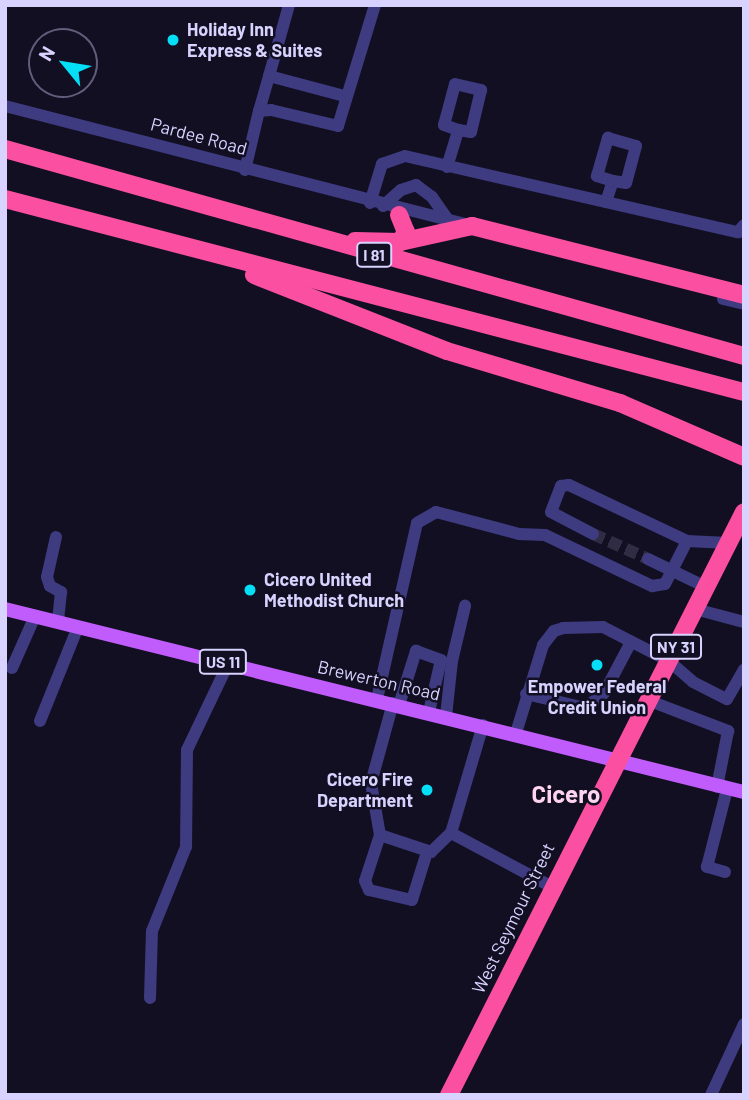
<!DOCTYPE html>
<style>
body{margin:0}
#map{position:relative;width:749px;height:1100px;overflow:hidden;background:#120f23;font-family:Barlow,sans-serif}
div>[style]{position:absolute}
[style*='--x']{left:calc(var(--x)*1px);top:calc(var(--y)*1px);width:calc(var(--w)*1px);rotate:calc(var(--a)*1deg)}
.minor-tunnel>*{height:12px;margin-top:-6px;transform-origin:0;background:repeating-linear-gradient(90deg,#302c44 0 12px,transparent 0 18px)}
.minor>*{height:12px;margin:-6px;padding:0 6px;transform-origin:6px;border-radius:6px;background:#3e3b81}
.major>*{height:14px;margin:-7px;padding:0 7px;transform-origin:7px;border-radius:7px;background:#c05cfc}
.highway>*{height:18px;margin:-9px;padding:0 9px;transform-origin:9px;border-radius:9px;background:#fb50a1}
.dots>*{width:19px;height:19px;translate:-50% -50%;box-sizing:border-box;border:4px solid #120f23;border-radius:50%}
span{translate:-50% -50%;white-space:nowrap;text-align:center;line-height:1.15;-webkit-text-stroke:5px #120f23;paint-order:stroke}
.shield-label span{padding:2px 5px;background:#120f23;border:2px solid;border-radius:5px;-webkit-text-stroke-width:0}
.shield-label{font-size:16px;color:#d7d2fe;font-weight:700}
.poi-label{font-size:18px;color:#d7d2fe;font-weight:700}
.left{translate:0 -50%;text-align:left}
.right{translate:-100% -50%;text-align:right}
.street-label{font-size:18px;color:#d7d2fe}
.district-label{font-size:24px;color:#fed4ef;font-weight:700}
.frame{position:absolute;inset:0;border:7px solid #d7d2fe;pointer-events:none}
.north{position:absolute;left:28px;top:28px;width:70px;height:70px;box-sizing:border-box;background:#120f23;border:2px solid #615d7b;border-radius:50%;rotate:300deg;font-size:19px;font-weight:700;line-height:28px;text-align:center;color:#d7d2fe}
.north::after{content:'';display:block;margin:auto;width:24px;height:32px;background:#05def7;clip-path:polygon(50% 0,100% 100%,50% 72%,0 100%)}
</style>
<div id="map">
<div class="minor-tunnel">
<div style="--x:593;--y:534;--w:60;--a:24.4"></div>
</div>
<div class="minor">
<div style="--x:289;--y:5;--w:74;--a:105.7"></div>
<div style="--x:269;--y:76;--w:78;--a:14.9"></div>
<div style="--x:5;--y:106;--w:478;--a:14.4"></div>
<div style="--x:259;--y:111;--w:36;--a:-74"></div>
<div style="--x:447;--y:167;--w:39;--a:-73"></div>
<div style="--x:458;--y:130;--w:15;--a:-160"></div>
<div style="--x:444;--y:125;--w:42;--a:-75"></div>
<div style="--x:455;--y:84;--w:27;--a:13"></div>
<div style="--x:481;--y:90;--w:43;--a:103.4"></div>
<div style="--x:471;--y:132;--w:13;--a:-171"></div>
<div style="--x:245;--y:170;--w:61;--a:-76.7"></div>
<div style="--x:259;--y:111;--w:12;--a:-5"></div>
<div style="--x:271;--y:110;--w:69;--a:13.4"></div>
<div style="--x:338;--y:126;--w:127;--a:-73"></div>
<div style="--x:606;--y:202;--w:22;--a:-72"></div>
<div style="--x:613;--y:181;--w:17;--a:-163"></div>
<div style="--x:597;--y:176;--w:40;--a:-74"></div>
<div style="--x:608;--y:138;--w:29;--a:16"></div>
<div style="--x:636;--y:146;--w:38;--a:105"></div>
<div style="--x:626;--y:183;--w:13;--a:-171"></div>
<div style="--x:370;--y:203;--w:41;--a:-72.9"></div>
<div style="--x:382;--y:164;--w:24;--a:-19"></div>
<div style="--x:405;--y:156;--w:342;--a:12.9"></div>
<div style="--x:738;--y:232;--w:9;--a:-49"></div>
<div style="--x:383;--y:206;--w:24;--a:-42"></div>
<div style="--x:401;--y:190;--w:16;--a:-18"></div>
<div style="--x:416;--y:185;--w:20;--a:37"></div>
<div style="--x:432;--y:197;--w:28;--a:55"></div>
<div style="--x:723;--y:299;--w:22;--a:13"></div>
<div style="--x:593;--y:534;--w:47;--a:-152.4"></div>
<div style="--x:551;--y:512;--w:28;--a:-69"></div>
<div style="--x:561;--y:486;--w:8;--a:-7"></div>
<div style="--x:569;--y:485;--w:131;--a:25.4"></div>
<div style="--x:687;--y:541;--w:41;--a:2.8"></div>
<div style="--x:56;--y:537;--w:41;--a:102.7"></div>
<div style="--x:47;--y:577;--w:9;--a:72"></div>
<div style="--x:50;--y:586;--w:13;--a:29"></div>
<div style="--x:61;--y:592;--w:30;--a:96"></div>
<div style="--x:648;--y:559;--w:64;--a:25.8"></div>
<div style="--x:695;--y:609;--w:51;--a:14.9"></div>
<div style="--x:12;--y:668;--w:57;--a:-66.1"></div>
<div style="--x:526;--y:694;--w:61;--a:13.3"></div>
<div style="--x:585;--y:708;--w:24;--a:-38"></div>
<div style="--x:604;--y:693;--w:58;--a:-62.1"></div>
<div style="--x:377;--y:699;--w:180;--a:-77.2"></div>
<div style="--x:417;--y:523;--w:22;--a:-30"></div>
<div style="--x:436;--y:512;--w:86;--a:14.8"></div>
<div style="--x:519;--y:534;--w:26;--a:2"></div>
<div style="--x:545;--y:535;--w:119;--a:25.5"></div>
<div style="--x:652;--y:586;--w:13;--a:-9"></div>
<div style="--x:665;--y:584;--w:48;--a:-62.9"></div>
<div style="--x:650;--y:701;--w:84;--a:21"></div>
<div style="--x:728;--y:731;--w:57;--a:101.1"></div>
<div style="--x:393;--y:703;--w:83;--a:105.4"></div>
<div style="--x:371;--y:783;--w:53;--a:80.2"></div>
<div style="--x:380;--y:835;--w:54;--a:18.4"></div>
<div style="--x:431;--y:852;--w:28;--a:-44"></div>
<div style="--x:399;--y:705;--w:57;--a:-72.5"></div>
<div style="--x:416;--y:651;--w:27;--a:20"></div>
<div style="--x:441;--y:660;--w:53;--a:103"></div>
<div style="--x:446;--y:716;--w:55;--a:-83.8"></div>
<div style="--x:452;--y:661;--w:57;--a:-76.7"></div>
<div style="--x:40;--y:721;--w:101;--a:-68"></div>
<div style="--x:483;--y:725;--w:113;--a:106.5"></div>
<div style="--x:451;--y:833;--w:115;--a:28.1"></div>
<div style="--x:516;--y:733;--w:92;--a:-72.9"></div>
<div style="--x:543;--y:645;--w:18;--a:-52"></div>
<div style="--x:554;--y:631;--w:9;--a:-18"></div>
<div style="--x:563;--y:628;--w:40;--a:-1.4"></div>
<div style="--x:603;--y:627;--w:74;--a:27.3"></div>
<div style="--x:669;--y:661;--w:32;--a:41"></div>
<div style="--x:693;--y:682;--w:38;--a:27"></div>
<div style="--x:727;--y:699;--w:34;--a:-60"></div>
<div style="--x:380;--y:835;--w:48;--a:108.1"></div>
<div style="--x:365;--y:881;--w:10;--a:66"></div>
<div style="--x:369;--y:890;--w:44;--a:13.1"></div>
<div style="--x:412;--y:900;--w:50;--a:-72.6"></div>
<div style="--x:725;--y:872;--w:19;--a:-164"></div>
<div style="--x:707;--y:867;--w:81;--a:-75.6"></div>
<div style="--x:150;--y:998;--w:67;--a:-88.3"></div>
<div style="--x:152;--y:931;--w:91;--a:-68"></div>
<div style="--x:186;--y:847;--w:97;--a:-89.4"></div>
<div style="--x:187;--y:750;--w:95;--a:-64.5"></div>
<div style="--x:711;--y:1095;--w:78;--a:-65.1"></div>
</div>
<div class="major">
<div style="--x:5;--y:609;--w:761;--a:13.91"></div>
</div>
<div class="highway">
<div style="--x:5;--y:149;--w:767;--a:15.65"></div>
<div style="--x:5;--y:199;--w:764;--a:14.64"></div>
<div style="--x:399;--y:215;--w:18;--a:68"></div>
<div style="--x:406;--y:232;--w:12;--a:121"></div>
<div style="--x:355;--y:241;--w:45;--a:1.3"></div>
<div style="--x:400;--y:242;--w:74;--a:-12.5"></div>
<div style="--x:472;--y:226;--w:281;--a:14.2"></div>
<div style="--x:254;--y:275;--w:207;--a:21.5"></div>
<div style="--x:447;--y:351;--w:181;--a:16.7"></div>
<div style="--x:620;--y:403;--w:135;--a:23.5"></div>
<div style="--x:449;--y:1095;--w:653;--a:-63.16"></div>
</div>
<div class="dots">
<div style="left:173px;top:40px;background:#05def7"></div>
<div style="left:250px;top:590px;background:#05def7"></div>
<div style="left:597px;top:665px;background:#05def7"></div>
<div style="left:427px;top:790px;background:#05def7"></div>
</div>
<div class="shield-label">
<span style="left:374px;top:255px">I 81</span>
<span style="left:676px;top:647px">NY 31</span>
<span style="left:223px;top:662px">US 11</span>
</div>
<div class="poi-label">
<span class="left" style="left:187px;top:40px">Holiday Inn<br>Express &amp; Suites</span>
<span class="left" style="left:264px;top:590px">Cicero United<br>Methodist Church</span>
<span style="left:597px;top:697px">Empower Federal<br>Credit Union</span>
<span class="right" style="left:413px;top:790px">Cicero Fire<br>Department</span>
</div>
<div class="street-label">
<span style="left:199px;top:136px;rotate:15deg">Pardee Road</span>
<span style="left:379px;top:680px;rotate:13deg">Brewerton Road</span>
<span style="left:513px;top:918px;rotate:-64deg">West Seymour Street</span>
</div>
<div class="district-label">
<span style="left:566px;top:794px">Cicero</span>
</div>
<div class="frame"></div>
<div class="north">N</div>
</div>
